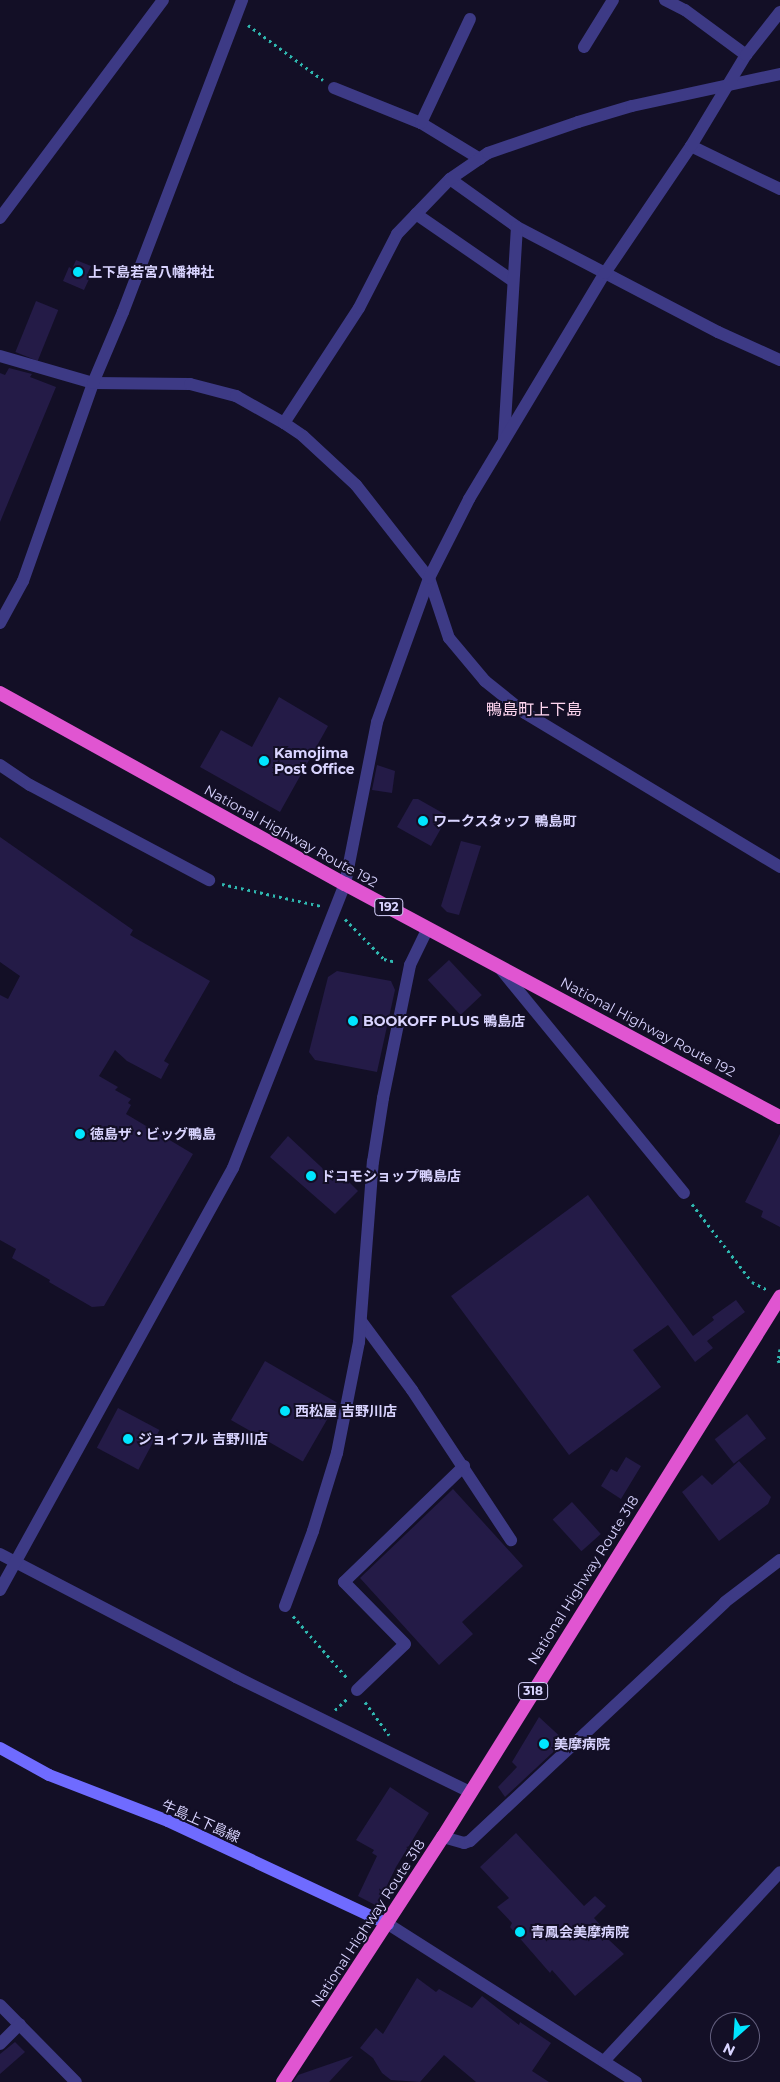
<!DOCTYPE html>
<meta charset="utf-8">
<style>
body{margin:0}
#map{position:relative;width:780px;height:2082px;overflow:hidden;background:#130f26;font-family:Montserrat,"Noto Sans JP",sans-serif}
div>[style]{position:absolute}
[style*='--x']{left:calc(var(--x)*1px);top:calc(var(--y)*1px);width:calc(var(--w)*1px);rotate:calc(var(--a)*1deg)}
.building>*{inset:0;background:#241b47;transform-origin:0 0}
.path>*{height:3px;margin-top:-1.5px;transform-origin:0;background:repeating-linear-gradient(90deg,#2fb8b0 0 2.5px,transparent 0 6.5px)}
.minor>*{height:12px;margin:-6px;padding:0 6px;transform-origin:6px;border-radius:6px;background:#3d3a85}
.tertiary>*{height:12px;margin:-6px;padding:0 6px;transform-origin:6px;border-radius:6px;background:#3d3a85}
.secondary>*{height:12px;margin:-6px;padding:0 6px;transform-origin:6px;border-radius:6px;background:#6f6bff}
.trunk>*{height:14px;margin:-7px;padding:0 7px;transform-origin:7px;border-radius:7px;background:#e055d1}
.dots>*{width:14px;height:14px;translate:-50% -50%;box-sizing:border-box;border:2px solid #130f26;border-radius:50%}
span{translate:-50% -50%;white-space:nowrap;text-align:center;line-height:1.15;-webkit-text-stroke:4px #130f26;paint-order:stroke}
.shield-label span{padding:1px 4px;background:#130f26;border:1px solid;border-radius:4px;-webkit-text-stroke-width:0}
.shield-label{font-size:12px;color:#d9d4ff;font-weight:700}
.poi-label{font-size:14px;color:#d9d4ff;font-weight:700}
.left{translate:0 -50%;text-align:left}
.street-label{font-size:14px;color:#d9d4ff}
.quarter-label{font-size:16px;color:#ffd6f0}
.north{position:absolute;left:710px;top:2012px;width:50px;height:50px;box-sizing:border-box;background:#130f26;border:1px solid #625e7d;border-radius:50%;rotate:206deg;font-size:14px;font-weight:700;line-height:20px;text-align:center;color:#d9d4ff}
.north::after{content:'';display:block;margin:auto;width:18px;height:22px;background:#00e5ff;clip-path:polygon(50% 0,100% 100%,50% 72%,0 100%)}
</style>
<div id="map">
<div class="building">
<div style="clip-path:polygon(76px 260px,91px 266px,87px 275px,90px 277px,84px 290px,63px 281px,69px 267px,72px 269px)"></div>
<div style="left:36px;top:301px;width:24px;height:55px;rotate:22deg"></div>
<div style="clip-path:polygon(9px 368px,32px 374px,30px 377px,56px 387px,0 522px,0 373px,5px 375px)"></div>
<div style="clip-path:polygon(279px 697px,328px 726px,280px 812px,200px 767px,221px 730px,252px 747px)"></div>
<div style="clip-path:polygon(377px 765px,395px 771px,392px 793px,372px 790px)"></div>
<div style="clip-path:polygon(413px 799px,418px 799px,448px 816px,431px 846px,397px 827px)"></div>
<div style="clip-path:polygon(0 837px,133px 930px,130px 935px,210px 981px,164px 1061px,169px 1064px,161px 1079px,127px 1061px,115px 1050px,99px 1076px,118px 1087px,115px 1090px,131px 1099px,128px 1103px,131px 1105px,126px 1114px,193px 1154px,104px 1306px,92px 1307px,49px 1282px,50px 1280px,12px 1258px,16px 1249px,0 1240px,0 995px,8px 999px,20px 976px,0 962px)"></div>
<div style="clip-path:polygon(461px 841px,481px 846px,459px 915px,447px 912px,441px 906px)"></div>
<div style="left:449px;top:960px;width:48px;height:29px;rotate:47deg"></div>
<div style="clip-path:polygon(337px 971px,391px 981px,395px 990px,377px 1072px,315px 1060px,309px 1052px,328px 977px)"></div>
<div style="clip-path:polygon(780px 1134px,780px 1227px,761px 1217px,763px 1211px,745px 1202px)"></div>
<div style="clip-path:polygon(288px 1136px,334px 1179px,340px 1173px,358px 1191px,335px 1214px,270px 1157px)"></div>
<div style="clip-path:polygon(588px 1195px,693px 1336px,714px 1320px,712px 1317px,736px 1300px,745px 1312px,707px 1341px,713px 1348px,695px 1362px,668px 1325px,633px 1350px,661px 1387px,569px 1455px,451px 1296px)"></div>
<div style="left:265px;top:1361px;width:83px;height:68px;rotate:30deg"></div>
<div style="left:118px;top:1408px;width:47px;height:45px;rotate:28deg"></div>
<div style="left:747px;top:1414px;width:31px;height:41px;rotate:52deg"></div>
<div style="clip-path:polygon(626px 1457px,641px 1466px,621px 1499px,601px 1486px,611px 1469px,617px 1472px)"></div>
<div style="clip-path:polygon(739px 1461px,771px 1497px,768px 1504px,719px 1541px,682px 1492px,702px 1475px,712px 1485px)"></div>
<div style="clip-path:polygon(453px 1489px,523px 1566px,462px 1622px,473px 1634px,439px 1665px,360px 1578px)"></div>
<div style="left:572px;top:1502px;width:43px;height:26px;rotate:48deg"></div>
<div style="clip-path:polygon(539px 1717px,565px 1741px,505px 1797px,498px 1787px,517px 1767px,512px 1762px)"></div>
<div style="clip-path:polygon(390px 1787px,429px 1813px,396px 1867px,377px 1906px,358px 1896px,377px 1856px,372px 1853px,374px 1850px,356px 1840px)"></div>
<div style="clip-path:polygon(516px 1833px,584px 1906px,595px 1896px,606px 1906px,594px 1918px,612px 1938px,609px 1940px,624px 1954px,575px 1996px,552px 1970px,550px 1973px,510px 1927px,512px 1923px,497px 1907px,509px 1898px,480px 1867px)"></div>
<div style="clip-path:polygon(417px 1978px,436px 1992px,439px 1989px,472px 2008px,482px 1996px,519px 2025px,520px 2022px,551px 2043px,532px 2071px,549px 2082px,476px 2082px,444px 2055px,420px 2082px,391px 2080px,382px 2073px,373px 2058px,360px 2048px,376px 2028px,383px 2034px)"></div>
<div style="clip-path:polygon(15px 2042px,25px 2052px,0 2074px,0 2054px)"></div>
<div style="clip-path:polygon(353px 2056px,329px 2082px,293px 2082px,298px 2075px)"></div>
</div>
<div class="path">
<div style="--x:248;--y:25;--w:93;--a:36.3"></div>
<div style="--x:222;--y:884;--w:101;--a:12.5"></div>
<div style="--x:345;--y:919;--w:56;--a:45.7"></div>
<div style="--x:384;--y:959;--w:12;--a:14"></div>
<div style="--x:692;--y:1204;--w:98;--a:52.4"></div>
<div style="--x:752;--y:1282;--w:18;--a:27"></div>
<div style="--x:780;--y:1349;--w:11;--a:100"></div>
<div style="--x:778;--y:1360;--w:4;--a:63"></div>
<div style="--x:293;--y:1616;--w:84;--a:48.9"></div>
<div style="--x:365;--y:1702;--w:41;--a:54"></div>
<div style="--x:335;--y:1710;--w:16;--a:-43"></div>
</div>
<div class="minor">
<div style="--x:665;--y:0;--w:22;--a:27"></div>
<div style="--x:685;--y:10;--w:76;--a:36.4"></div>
<div style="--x:584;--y:47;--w:55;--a:-58.3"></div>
<div style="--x:334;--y:88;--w:94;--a:21.9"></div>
<div style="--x:421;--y:123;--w:69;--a:31.4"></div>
<div style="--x:421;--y:123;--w:115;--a:-64.8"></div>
<div style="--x:691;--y:146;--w:99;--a:25.8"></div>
<div style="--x:450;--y:179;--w:82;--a:35.6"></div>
<div style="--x:517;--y:227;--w:227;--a:27.6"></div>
<div style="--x:718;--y:332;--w:68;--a:24.3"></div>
<div style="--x:416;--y:214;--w:118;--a:34.6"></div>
<div style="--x:0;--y:356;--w:97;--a:16.2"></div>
<div style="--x:93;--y:383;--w:97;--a:0.6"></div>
<div style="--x:190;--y:384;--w:48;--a:14.6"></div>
<div style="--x:236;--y:396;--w:55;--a:29.4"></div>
<div style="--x:284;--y:423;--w:23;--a:34"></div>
<div style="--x:303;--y:436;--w:72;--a:42.8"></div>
<div style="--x:356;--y:485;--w:118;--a:51.9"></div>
<div style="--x:429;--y:578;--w:63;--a:71.6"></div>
<div style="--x:449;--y:638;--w:56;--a:50.1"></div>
<div style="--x:485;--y:681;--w:51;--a:38.7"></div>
<div style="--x:525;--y:713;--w:298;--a:31.1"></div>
<div style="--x:284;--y:423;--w:137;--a:-56.9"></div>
<div style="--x:359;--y:308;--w:83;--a:-62.8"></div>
<div style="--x:397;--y:234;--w:76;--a:-46.1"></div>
<div style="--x:450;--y:179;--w:46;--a:-34.4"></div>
<div style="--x:488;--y:153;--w:95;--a:-19"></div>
<div style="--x:578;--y:122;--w:56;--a:-16.5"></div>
<div style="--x:632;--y:106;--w:151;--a:-12.2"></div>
<div style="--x:504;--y:439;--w:212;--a:-86.5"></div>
<div style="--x:0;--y:623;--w:48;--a:-61.3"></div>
<div style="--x:23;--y:581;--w:210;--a:-70.5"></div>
<div style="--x:93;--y:383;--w:77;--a:-67.1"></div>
<div style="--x:123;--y:312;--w:334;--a:-69.1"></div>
<div style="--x:0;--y:765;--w:36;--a:34"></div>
<div style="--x:30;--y:785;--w:203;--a:28"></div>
<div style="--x:499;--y:967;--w:292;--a:50.7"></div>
<div style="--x:361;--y:1321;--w:86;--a:53.5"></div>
<div style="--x:412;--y:1390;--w:180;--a:56.6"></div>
<div style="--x:285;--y:1606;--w:80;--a:-69.5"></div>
<div style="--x:313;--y:1531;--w:82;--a:-72.9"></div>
<div style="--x:337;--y:1453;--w:113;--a:-78.8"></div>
<div style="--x:359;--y:1342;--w:181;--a:-85.6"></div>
<div style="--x:373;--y:1162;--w:65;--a:-81.1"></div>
<div style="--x:383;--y:1098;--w:136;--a:-78.5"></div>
<div style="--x:410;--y:965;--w:41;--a:-64.1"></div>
<div style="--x:357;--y:1690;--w:66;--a:-43.8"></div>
<div style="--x:405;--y:1644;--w:87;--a:-134.5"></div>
<div style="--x:344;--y:1582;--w:167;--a:-44"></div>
<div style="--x:443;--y:1837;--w:22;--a:16"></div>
<div style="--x:464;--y:1843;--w:6;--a:-18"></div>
<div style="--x:470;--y:1841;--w:349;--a:-43.1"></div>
<div style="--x:725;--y:1602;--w:69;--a:-37.4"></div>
<div style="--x:388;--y:1924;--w:294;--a:32.5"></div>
<div style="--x:0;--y:2005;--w:108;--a:45.4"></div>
<div style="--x:0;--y:2044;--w:28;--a:-45"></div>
<div style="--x:604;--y:2061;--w:258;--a:-47"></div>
</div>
<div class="tertiary">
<div style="--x:0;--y:218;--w:272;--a:-53.2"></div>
<div style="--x:0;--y:1554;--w:266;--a:27.5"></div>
<div style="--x:236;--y:1677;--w:261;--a:26.2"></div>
<div style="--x:0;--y:1590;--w:482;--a:-61.1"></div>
<div style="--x:233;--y:1168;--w:305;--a:-68.5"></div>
<div style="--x:345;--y:884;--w:165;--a:-78.8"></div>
<div style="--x:377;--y:722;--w:153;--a:-70.1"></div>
<div style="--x:429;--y:578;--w:89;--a:-63.1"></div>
<div style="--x:469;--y:499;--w:264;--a:-59"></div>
<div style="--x:605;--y:273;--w:153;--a:-55.9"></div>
<div style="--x:691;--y:146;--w:106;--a:-58.9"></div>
<div style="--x:746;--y:55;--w:55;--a:-51.7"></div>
</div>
<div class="secondary">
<div style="--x:0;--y:1748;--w:56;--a:28.9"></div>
<div style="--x:49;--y:1775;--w:128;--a:21.1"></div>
<div style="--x:168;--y:1821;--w:243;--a:25.1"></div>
</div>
<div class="trunk">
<div style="--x:0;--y:693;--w:394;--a:29"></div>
<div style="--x:345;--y:884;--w:493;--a:28.2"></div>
<div style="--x:283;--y:2082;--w:293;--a:-56.9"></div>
<div style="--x:443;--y:1837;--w:637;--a:-58.03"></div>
</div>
<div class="dots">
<div style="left:78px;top:272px;background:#00e5ff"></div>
<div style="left:264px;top:761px;background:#00e5ff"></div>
<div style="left:423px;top:821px;background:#00e5ff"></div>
<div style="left:353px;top:1021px;background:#00e5ff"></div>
<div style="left:80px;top:1134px;background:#00e5ff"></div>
<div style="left:311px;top:1176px;background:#00e5ff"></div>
<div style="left:285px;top:1411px;background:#00e5ff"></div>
<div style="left:128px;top:1439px;background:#00e5ff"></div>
<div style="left:544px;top:1744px;background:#00e5ff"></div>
<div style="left:520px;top:1932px;background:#00e5ff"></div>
</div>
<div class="shield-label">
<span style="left:389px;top:907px">192</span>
<span style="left:533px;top:1691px">318</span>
</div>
<div class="poi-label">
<span class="left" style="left:88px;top:272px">上下島若宮八幡神社</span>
<span class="left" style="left:274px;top:761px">Kamojima<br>Post Office</span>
<span class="left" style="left:433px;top:821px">ワークスタッフ 鴨島町</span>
<span class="left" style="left:363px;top:1021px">BOOKOFF PLUS 鴨島店</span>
<span class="left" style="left:90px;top:1134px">徳島ザ・ビッグ鴨島</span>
<span class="left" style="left:321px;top:1176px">ドコモショップ鴨島店</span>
<span class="left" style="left:295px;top:1411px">西松屋 吉野川店</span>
<span class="left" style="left:138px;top:1439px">ジョイフル 吉野川店</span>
<span class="left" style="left:554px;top:1744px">美摩病院</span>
<span class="left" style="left:531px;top:1932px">青鳳会美摩病院</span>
</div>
<div class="street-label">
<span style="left:291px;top:836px;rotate:29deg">National Highway Route 192</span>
<span style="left:648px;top:1027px;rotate:28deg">National Highway Route 192</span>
<span style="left:583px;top:1580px;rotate:-58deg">National Highway Route 318</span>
<span style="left:201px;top:1821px;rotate:24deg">牛島上下島線</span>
<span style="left:368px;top:1923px;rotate:-57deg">National Highway Route 318</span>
</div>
<div class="quarter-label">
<span style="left:534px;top:710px">鴨島町上下島</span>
</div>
<div class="north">N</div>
</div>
